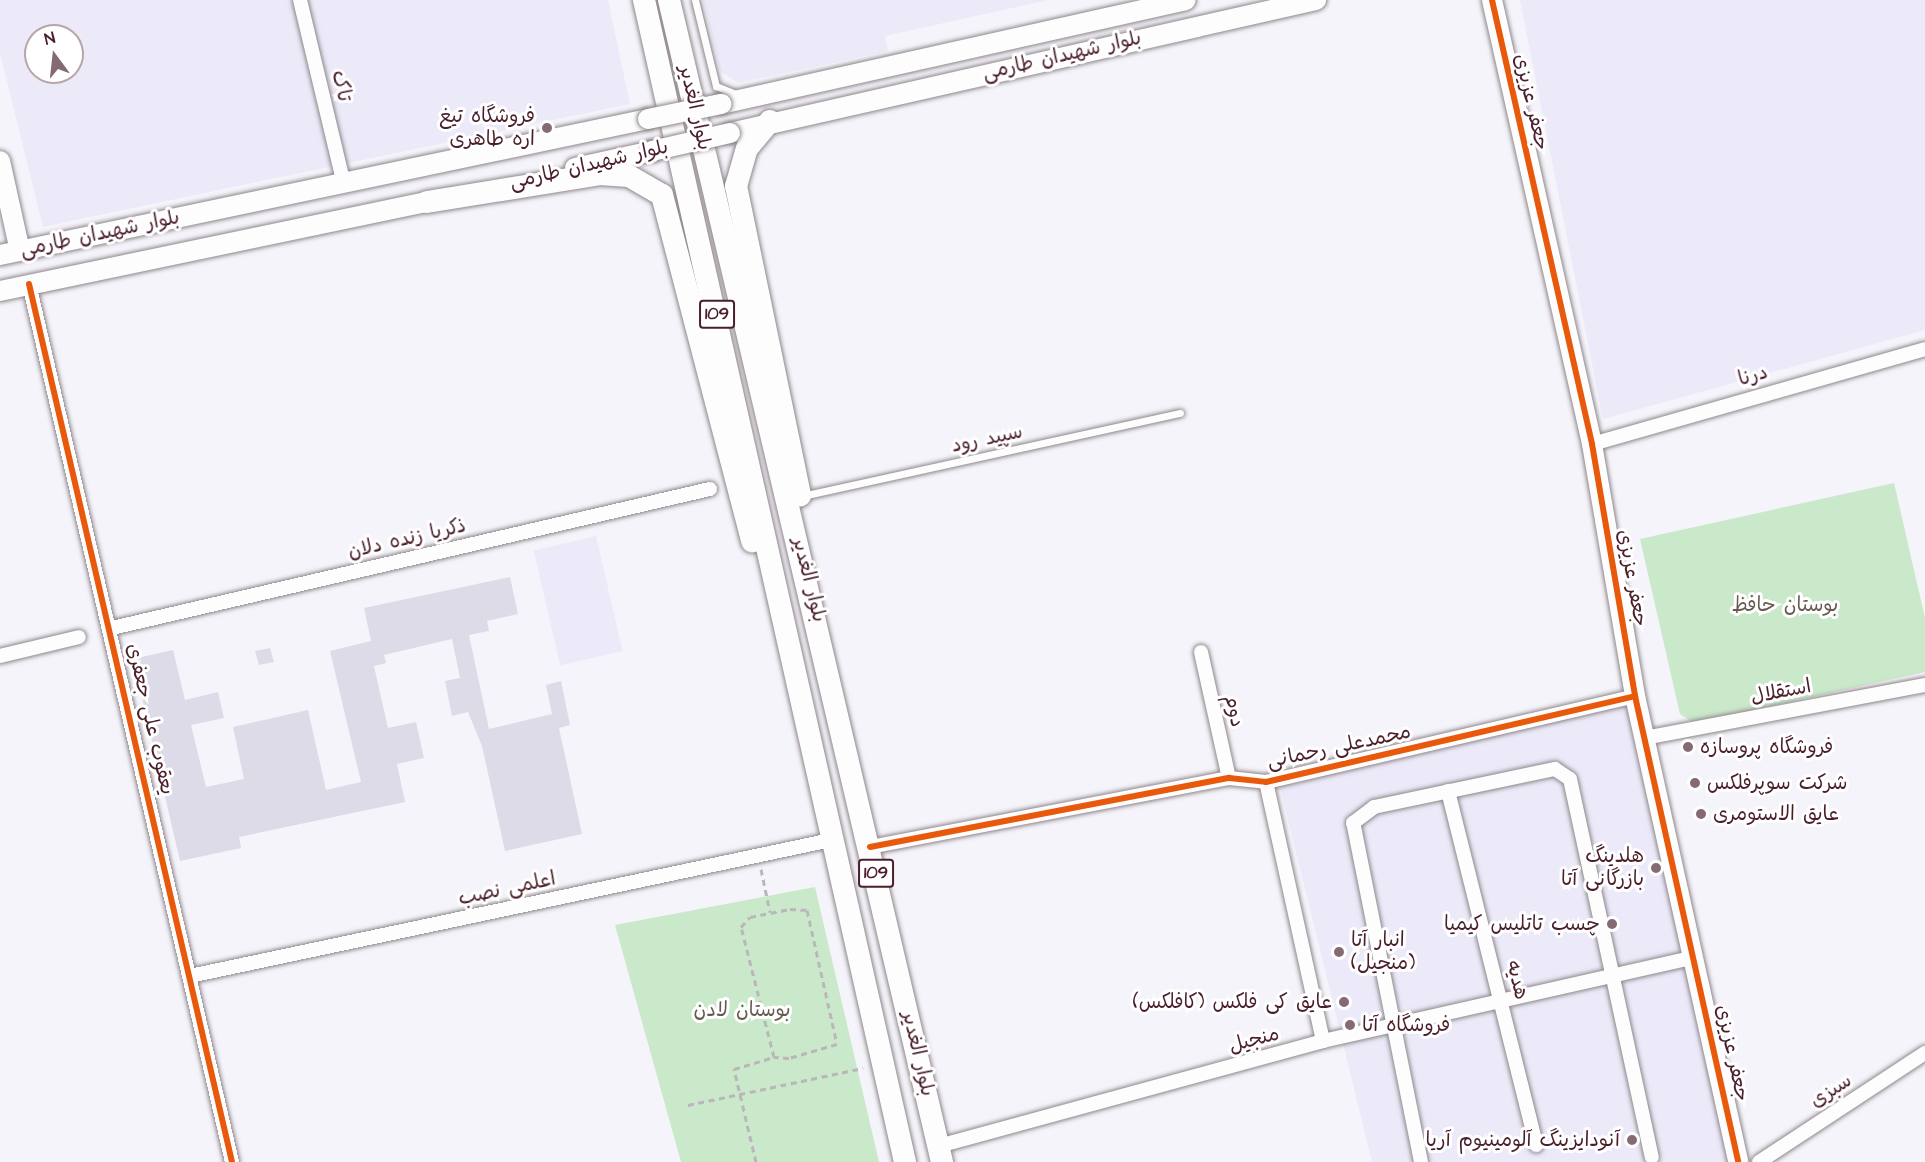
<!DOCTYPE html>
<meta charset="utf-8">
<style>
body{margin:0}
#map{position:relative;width:1925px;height:1162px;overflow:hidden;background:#f5f4fa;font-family:"Architects Daughter","Playpen Sans Arabic",sans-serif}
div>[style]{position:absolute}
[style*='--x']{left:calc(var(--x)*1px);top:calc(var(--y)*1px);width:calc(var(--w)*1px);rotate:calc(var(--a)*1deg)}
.built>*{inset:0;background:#eceaf9;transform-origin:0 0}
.green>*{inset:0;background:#cae8ca}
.building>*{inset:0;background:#dddbe7}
.path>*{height:3px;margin-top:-1.5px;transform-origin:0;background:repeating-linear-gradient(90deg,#bbb6b9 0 6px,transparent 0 10.5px)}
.roads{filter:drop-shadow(0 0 2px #8f878b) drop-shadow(0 0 2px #8f878b)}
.lane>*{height:7px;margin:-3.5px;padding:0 3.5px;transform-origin:3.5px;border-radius:3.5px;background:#fefdfe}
.street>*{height:14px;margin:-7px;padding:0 7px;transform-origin:7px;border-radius:7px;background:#fefdfe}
.secondary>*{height:20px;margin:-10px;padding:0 10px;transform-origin:10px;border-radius:10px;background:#fefdfe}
.primary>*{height:22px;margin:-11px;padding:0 11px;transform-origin:11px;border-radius:11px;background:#fefdfe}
.bridges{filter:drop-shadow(0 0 2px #8f878b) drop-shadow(0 0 2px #8f878b)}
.secondary-bridge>*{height:20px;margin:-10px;padding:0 10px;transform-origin:10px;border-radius:10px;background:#fefdfe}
.cycleway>*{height:6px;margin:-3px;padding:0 3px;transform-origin:3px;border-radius:3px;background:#e8590c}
.dots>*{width:16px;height:16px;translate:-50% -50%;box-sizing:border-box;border:3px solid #fff;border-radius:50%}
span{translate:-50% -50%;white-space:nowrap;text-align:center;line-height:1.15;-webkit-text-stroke:6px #fff;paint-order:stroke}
.shield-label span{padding:2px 4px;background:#fff;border:2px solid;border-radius:4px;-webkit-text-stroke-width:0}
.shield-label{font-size:18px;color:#4a1f2b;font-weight:700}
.street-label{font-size:20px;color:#4a1f2b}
.poi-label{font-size:20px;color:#4a1f2b}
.right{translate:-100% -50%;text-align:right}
.left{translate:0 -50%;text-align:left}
.park-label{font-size:20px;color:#66594f}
.north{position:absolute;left:24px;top:24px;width:60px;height:60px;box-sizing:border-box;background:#fff;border:2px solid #b7a5aa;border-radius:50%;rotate:345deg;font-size:16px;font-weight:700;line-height:24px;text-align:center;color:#4a1f2b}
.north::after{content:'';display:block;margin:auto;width:21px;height:27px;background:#866a73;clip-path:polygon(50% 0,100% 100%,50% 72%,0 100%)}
</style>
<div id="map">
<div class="built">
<div style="clip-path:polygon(evenodd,0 0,608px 0,630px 104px,43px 227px,0 53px,0 0,36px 36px,72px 36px,72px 72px,36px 72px,36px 36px)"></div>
<div style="clip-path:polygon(703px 0,1048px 0,885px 36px,888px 51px,738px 83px,720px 71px)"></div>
<div style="clip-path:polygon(1520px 0,1925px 0,1925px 330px,1603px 419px)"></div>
<div style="left:596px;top:536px;width:118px;height:64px;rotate:77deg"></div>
<div style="clip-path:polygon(1625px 698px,1729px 1162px,1372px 1162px,1278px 779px)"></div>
</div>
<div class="green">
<div style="clip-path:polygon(1894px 483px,1925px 618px,1925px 672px,1694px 723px,1680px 714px,1640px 539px)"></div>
<div style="clip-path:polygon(815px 887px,879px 1162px,681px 1162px,615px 925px)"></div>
</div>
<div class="building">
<div style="clip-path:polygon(510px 577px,518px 614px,487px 621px,489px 631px,469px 635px,489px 729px,552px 714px,546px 685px,561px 681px,570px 725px,559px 728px,582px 834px,505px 851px,482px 746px,468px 712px,452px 716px,445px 681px,460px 678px,452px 639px,384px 655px,386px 663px,374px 666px,388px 728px,416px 722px,424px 758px,397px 764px,405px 802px,239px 837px,241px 848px,180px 861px,133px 659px,173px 650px,185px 700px,218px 692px,224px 718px,191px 725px,206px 787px,244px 779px,233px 727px,308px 710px,326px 790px,361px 782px,330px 651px,371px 641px,364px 608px)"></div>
<div style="clip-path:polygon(270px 648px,274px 662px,259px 665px,255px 651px)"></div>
</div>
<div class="path">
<div style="--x:761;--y:869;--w:44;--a:78.2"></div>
<div style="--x:790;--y:909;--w:17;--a:3"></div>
<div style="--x:807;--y:910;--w:137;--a:77.4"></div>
<div style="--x:837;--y:1044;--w:50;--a:163.7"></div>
<div style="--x:789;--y:1058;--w:15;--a:-176"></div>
<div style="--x:774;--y:1057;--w:134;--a:-104.2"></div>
<div style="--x:741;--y:927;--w:13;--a:-48"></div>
<div style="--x:750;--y:917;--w:41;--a:-11.3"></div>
<div style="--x:688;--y:1105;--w:179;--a:-11.9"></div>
<div style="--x:756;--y:1162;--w:96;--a:-103.3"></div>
<div style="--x:734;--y:1069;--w:42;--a:-16.7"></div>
</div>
<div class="roads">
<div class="lane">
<div style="--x:695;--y:0;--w:89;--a:76.3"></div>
<div style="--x:716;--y:86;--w:22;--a:22"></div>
<div style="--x:802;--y:496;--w:387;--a:-12.4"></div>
</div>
<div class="street">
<div style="--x:300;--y:0;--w:186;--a:76.6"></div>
<div style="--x:29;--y:284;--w:901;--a:76.98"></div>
<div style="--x:1592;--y:444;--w:346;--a:-15.9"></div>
<div style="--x:112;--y:628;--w:614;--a:-13.09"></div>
<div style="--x:1201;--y:652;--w:129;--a:77.5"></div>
<div style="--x:0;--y:656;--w:81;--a:-13.5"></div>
<div style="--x:1644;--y:738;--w:286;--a:-10.7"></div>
<div style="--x:1448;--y:791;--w:365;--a:76"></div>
<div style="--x:870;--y:847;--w:366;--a:-10.9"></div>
<div style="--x:1229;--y:778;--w:37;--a:6"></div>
<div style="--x:1266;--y:782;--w:379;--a:-13.1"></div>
<div style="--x:190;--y:976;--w:655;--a:-11.98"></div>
<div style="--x:1323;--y:1041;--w:381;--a:-12.7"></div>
<div style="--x:939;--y:1146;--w:398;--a:-15.3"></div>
<div style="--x:1323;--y:1041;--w:265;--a:-102.4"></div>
<div style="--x:1421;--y:1162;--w:346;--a:-101.3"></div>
<div style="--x:1353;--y:823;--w:26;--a:-37"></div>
<div style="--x:1374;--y:807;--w:185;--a:-11.9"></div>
<div style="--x:1555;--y:769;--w:18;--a:34"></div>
<div style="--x:1570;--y:779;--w:387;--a:77.8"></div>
<div style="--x:1759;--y:1162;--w:199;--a:-33.3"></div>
</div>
<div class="secondary">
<div style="--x:1492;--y:0;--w:455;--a:77.3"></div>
<div style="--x:1592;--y:444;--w:256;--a:80.3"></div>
<div style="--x:1635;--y:696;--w:477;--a:77.5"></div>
<div style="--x:721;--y:104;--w:476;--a:-12.6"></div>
<div style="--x:730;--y:133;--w:601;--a:-12.79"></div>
<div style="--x:0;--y:161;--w:92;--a:77.5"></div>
<div style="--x:575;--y:168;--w:79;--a:-12.4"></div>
<div style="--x:0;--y:255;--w:662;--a:-11.85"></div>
<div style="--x:0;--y:291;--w:450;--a:-11.8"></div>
</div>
<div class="primary">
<div style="--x:644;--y:0;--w:1191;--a:77.34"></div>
<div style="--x:669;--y:0;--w:1194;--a:76.78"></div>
<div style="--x:770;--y:121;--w:35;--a:130"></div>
<div style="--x:747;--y:148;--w:40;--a:106"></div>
<div style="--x:736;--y:186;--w:316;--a:78.3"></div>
<div style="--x:427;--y:202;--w:175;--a:-9.2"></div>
<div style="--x:600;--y:174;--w:29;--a:4"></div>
<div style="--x:629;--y:176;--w:38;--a:30"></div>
<div style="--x:662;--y:195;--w:358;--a:75.4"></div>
</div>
</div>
<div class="bridges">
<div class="secondary-bridge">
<div style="--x:648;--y:119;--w:75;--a:-11.6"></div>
<div style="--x:652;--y:151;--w:80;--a:-13"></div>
</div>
</div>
<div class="cycleway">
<div style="--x:1492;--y:0;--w:455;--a:77.3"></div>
<div style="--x:1592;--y:444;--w:256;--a:80.3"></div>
<div style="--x:1635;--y:696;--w:477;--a:77.5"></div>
<div style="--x:29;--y:284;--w:901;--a:76.98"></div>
<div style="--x:870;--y:847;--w:366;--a:-10.9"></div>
<div style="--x:1229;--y:778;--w:37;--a:6"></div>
<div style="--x:1266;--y:782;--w:379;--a:-13.1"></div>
</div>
<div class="dots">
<div style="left:547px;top:128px;background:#866a73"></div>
<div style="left:1688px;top:747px;background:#866a73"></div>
<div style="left:1695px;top:783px;background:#866a73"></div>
<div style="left:1701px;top:814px;background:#866a73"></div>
<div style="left:1656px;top:868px;background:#866a73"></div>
<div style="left:1612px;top:924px;background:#866a73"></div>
<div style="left:1339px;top:952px;background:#866a73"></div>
<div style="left:1344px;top:1002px;background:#866a73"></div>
<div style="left:1350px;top:1025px;background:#866a73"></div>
<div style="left:1632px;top:1140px;background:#866a73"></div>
</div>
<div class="shield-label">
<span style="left:717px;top:314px">109</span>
<span style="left:876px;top:873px">109</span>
</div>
<div class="street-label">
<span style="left:1062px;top:56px;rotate:-13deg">بلوار شهیدان طارمی</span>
<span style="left:341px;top:86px;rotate:77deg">تاک</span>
<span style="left:1531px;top:102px;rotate:77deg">جعفر عزیزی</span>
<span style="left:695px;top:108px;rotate:77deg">بلوار الغدیر</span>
<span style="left:589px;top:165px;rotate:-13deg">بلوار شهیدان طارمی</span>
<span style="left:100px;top:234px;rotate:-12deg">بلوار شهیدان طارمی</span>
<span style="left:1753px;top:376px;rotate:-16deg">درنا</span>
<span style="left:987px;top:439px;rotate:-12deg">سپید رود</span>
<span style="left:407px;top:539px;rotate:-13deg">ذکریا زنده دلان</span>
<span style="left:1632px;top:578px;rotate:80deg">جعفر عزیزی</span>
<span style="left:809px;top:580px;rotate:76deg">بلوار الغدیر</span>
<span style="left:1781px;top:692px;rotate:-11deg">استقلال</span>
<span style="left:1234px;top:711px;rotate:78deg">دوم</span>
<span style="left:150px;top:719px;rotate:77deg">یعقوب علی جعفری</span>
<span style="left:1339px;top:747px;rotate:-12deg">محمدعلی رحمانی</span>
<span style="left:507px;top:889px;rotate:-12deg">اعلمی نصب</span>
<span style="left:1517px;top:980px;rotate:76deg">هدیه</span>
<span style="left:1254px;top:1040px;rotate:-15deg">منجیل</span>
<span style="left:1732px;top:1053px;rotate:78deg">جعفر عزیزی</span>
<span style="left:918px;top:1054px;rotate:77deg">بلوار الغدیر</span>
<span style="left:1831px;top:1091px;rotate:-33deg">سبزی</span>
</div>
<div class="poi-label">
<span class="right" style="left:535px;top:128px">فروشگاه تیغ<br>اره طاهری</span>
<span class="left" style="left:1700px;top:747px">فروشگاه پروسازه</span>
<span class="left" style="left:1707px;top:783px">شرکت سوپرفلکس</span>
<span class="left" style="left:1713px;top:814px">عایق الاستومری</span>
<span class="right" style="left:1644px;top:868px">هلدینگ<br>بازرگانی آتا</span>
<span class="right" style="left:1600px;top:924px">چسب تاتلیس کیمیا</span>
<span class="left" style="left:1351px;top:952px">انبار آتا<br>(منجیل)</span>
<span class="right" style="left:1332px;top:1002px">عایق کی فلکس (کافلکس)</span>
<span class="left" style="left:1362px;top:1025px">فروشگاه آتا</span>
<span class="right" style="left:1620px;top:1140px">آنودایزینگ آلومینیوم آریا</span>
</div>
<div class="park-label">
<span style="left:1785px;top:605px">بوستان حافظ</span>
<span style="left:742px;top:1010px">بوستان لادن</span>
</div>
<div class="north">N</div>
</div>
